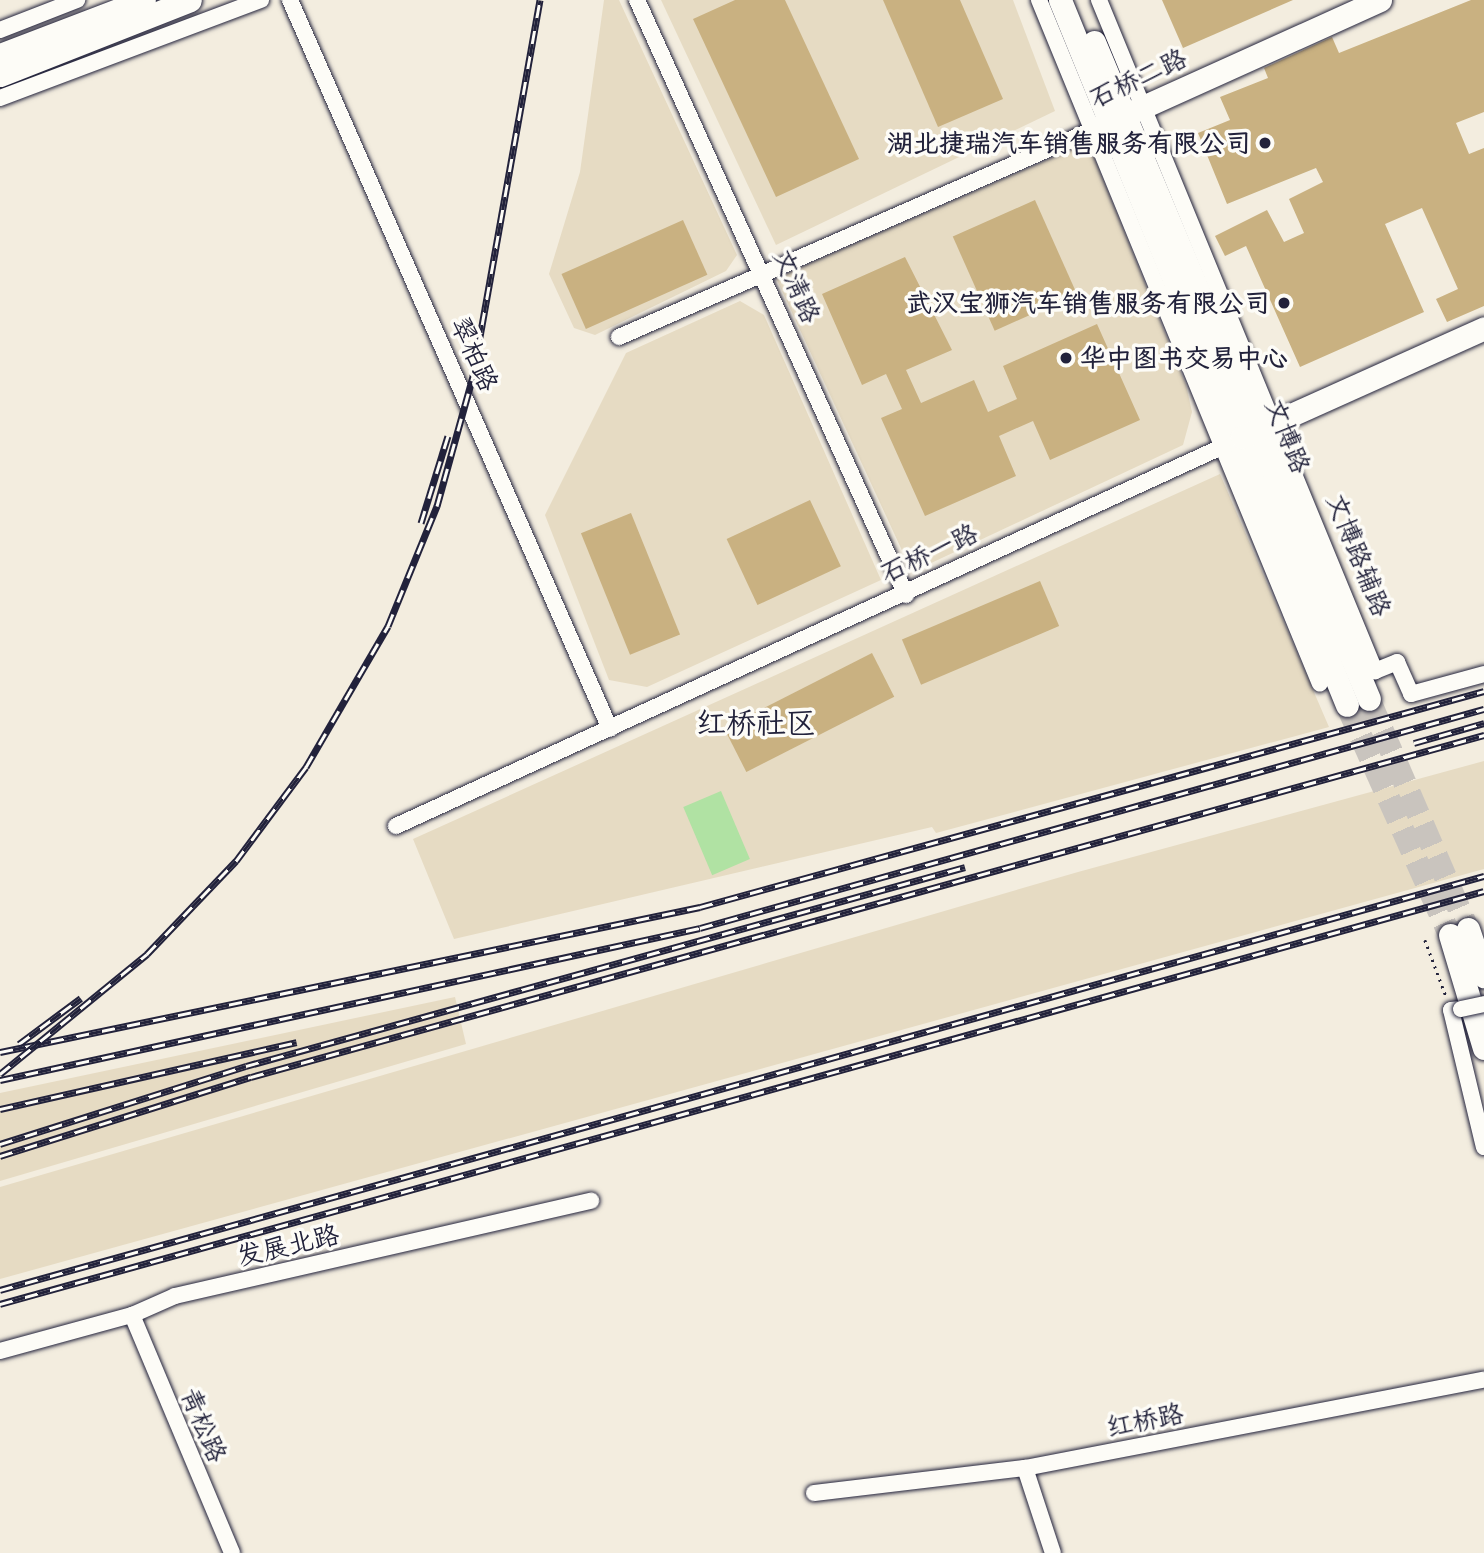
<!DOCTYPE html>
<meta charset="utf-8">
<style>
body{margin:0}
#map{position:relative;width:1484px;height:1553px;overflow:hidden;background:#f3eddf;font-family:"Shantell Sans","LXGW WenKai TC",sans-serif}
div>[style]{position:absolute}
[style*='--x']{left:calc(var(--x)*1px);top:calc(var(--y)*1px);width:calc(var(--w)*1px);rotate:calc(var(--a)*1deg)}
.built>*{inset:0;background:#e6dbc3}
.green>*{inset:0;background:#b0e2a3;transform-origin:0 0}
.building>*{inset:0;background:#c9b181;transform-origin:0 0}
.secondary-tunnel>*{height:23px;margin-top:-11.5px;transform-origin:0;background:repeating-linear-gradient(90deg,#c9c4be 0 23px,transparent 0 34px)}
.path>*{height:2.5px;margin-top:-1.25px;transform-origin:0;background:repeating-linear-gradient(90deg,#22223b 0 2px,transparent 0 7px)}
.roads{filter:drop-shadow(0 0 2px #22223b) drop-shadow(0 0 2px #22223b)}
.street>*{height:16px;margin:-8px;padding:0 8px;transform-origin:8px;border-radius:8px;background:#fdfcf7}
.secondary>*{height:23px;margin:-11.5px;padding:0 11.5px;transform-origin:11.5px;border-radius:11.5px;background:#fdfcf7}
.rail>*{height:7px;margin-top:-3.5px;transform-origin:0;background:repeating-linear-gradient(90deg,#fdfcf7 0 13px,#22223b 0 26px);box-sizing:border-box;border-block:2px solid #22223b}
.bridges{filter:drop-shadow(0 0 2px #22223b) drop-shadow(0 0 2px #22223b)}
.street-bridge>*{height:16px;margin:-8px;padding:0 8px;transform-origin:8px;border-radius:8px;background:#fdfcf7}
.dots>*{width:19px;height:19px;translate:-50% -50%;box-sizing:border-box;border:4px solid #fdfcf7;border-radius:50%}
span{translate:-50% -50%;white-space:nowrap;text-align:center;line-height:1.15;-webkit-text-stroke:7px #fdfcf7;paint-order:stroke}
.street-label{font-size:26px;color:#22223b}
.poi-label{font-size:26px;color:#22223b;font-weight:700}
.right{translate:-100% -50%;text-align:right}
.left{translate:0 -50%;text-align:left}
.quarter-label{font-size:30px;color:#22223b}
</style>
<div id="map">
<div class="built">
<div style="clip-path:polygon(604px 0,619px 0,737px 255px,726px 271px,595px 335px,574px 328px,549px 274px,580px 172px)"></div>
<div style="clip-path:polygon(661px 0,1013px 0,1055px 111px,776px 245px)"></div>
<div style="clip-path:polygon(1075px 148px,1094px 157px,1186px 385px,1192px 412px,1183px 445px,912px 572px,776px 278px)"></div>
<div style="clip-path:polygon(740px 301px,764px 315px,881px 580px,647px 687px,609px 680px,545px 515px,626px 353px)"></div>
<div style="clip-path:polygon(1220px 474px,1329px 727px,936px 833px,932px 827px,454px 939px,413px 839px)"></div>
<div style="clip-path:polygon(1484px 761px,1484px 869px,0 1279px,0 1187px,1078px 872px)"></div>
<div style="clip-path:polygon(455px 997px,466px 1044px,0 1181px,0 1093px)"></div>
</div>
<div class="green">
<div style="left:721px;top:791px;width:74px;height:41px;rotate:67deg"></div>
</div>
<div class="building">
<div style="clip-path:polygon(735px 0,785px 0,859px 159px,776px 197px,693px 19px)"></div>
<div style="clip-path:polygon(883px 0,960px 0,1003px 99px,938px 127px)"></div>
<div style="clip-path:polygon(1162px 0,1293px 0,1183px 48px)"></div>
<div style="clip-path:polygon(1471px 0,1484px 0,1484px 112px,1456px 123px,1469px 154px,1484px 148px,1484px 306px,1447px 322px,1436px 299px,1458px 289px,1422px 208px,1385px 224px,1424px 312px,1300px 367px,1246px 246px,1225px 256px,1215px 236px,1267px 210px,1284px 242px,1304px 233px,1289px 199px,1323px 182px,1316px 168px,1227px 204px,1198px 133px,1230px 120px,1220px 97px,1268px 78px,1264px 68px,1332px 37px,1339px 53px)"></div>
<div style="left:1035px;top:200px;width:103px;height:90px;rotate:66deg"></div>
<div style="left:683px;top:220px;width:60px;height:133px;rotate:66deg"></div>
<div style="clip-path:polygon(905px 257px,952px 350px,906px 370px,921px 403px,974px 380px,988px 412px,1017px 399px,1003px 366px,1097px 324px,1140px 420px,1050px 460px,1033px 421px,999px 436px,1016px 476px,925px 516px,881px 418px,902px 409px,886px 374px,862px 385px,822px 294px)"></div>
<div style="left:810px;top:500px;width:73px;height:92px;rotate:65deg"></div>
<div style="left:631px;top:513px;width:131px;height:54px;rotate:68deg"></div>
<div style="left:1040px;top:581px;width:49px;height:150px;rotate:67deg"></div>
<div style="left:872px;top:653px;width:49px;height:166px;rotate:63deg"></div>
</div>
<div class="secondary-tunnel">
<div style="--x:1369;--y:699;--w:250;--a:66.7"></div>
<div style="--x:1347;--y:705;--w:252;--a:65.9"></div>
</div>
<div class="path">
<div style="--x:1425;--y:940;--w:60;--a:69.4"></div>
</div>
<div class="roads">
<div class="street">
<div style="--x:290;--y:0;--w:796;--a:66.3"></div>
<div style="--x:637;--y:0;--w:653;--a:65.67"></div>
<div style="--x:1039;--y:0;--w:739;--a:67.67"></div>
<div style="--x:1099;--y:0;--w:726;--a:67.64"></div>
<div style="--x:1375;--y:671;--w:24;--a:-22"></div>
<div style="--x:1397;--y:662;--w:35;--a:66"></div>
<div style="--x:1411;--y:694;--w:76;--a:-15.3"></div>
<div style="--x:0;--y:30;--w:83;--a:-21.3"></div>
<div style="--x:0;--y:98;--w:279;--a:-20.6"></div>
<div style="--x:619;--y:337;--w:516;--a:-23.64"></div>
<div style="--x:396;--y:826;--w:928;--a:-24.66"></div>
<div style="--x:1461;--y:1009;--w:10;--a:174"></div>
<div style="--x:1451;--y:1010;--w:141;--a:76.5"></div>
<div style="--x:132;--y:1315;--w:258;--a:67.2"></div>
<div style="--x:0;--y:1351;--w:137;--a:-15.3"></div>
<div style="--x:132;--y:1315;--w:47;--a:-23.8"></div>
<div style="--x:175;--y:1296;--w:427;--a:-12.9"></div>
<div style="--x:1025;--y:1468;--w:89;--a:71.8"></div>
<div style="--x:814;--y:1493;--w:212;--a:-6.8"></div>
<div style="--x:1025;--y:1468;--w:467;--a:-10.9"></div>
</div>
<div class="secondary">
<div style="--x:1060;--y:0;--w:761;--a:67.85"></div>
<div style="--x:1094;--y:42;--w:712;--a:67.29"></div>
<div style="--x:0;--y:55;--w:154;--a:-20.9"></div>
<div style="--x:0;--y:75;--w:204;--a:-21.5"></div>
<div style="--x:1092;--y:130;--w:316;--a:-24.3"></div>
<div style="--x:1242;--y:437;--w:265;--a:-24.2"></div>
<div style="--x:1468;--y:929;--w:50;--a:71.2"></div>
<div style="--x:1450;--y:935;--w:118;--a:73.3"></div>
</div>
</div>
<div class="rail">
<div style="--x:421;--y:523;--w:91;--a:-72.8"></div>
<div style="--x:1414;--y:743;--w:73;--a:-15.9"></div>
<div style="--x:19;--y:1044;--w:77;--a:-36.6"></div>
<div style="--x:0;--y:1052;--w:715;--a:-11.7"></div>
<div style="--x:700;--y:907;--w:813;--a:-15.4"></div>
<div style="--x:0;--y:1074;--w:190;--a:-39.2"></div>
<div style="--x:147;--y:954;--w:129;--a:-46.3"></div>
<div style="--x:236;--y:861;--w:117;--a:-53.3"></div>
<div style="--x:306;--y:767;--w:163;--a:-59.8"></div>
<div style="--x:388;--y:626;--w:130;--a:-67.8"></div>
<div style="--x:437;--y:506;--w:135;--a:-74.5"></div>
<div style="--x:473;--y:376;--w:382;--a:-79.9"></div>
<div style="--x:0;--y:1080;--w:716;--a:-12.25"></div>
<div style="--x:700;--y:928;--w:814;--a:-15.61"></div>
<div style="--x:0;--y:1109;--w:304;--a:-12.7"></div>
<div style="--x:0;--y:1144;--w:258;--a:-17.6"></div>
<div style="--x:246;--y:1066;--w:746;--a:-15.47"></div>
<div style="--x:0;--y:1156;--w:263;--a:-17.5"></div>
<div style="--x:251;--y:1077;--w:1280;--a:-15.5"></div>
<div style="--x:0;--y:1290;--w:1541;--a:-15.59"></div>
<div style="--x:0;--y:1304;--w:1540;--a:-15.55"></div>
</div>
<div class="bridges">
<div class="street-bridge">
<div style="--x:1461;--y:1009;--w:24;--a:-12"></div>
</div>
</div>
<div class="dots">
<div style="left:1265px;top:143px;background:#22223b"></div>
<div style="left:1284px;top:303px;background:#22223b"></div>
<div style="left:1066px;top:358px;background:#22223b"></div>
</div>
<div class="street-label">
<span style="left:1138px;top:78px;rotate:-25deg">石桥二路</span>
<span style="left:797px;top:286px;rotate:66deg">文清路</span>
<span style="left:475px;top:354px;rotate:66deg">翠柏路</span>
<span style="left:1288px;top:436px;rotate:68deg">文博路</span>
<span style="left:929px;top:553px;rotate:-25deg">石桥一路</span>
<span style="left:1359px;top:555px;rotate:68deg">文博路辅路</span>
<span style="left:288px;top:1245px;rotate:-13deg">发展北路</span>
<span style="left:1145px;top:1420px;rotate:-11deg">红桥路</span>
<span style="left:204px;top:1425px;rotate:67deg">青松路</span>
</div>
<div class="poi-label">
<span class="right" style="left:1251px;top:143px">湖北捷瑞汽车销售服务有限公司</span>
<span class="right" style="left:1270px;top:303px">武汉宝狮汽车销售服务有限公司</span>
<span class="left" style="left:1080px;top:358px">华中图书交易中心</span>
</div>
<div class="quarter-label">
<span style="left:756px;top:723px">红桥社区</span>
</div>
</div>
